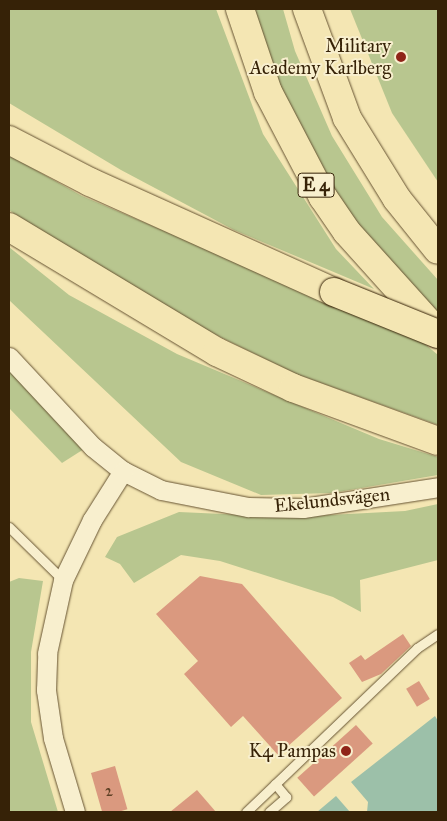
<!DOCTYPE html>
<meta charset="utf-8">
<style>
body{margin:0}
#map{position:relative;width:447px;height:821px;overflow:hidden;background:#f4e6b3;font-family:"IM FELL Great Primer",serif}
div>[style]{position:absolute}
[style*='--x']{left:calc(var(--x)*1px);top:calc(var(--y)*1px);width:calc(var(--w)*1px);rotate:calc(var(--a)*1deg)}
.green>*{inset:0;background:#b8c68f}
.water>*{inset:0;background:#9cc0a9}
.building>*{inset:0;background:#da997f;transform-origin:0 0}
.roads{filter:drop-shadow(0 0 1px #665332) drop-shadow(0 0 1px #665332)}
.service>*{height:9px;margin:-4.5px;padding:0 4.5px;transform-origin:4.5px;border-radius:4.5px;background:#f8efce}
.minor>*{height:19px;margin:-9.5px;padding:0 9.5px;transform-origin:9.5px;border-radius:9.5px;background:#f8efce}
.motorway>*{height:28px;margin:-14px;padding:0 14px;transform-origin:14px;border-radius:14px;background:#f4e6b3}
.bridges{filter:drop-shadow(0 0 1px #362207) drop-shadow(0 0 1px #362207)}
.motorway-bridge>*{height:28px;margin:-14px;padding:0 14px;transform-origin:14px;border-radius:14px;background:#f4e6b3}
.dots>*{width:14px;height:14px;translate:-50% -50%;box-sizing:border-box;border:2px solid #f8efce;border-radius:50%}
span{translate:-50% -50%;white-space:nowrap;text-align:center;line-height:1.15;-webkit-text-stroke:4px #f8efce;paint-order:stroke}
.number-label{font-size:16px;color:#5f4025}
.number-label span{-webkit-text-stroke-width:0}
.shield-label span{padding:1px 4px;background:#f8efce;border:1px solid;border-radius:4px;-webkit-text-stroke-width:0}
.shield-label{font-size:18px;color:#362207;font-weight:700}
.poi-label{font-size:19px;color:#362207}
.right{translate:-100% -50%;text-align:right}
.street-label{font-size:19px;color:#362207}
.frame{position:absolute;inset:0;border:10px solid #362207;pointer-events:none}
</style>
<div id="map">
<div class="green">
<div style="clip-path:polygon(9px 9px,216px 9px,263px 134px,336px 249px,374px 289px,234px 230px,121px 170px,9px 103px)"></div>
<div style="clip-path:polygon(251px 9px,283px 9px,295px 51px,332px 136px,382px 217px,438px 280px,438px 318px,367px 240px,333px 190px,280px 91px)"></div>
<div style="clip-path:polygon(350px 9px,438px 9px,438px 182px,392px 113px)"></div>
<div style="clip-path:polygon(9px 155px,82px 196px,419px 339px,438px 355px,438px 425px,296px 374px,179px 317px,69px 253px,9px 210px)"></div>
<div style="clip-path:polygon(9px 247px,69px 295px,177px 354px,379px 439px,438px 457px,438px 475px,332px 493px,261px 495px,181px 462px,9px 300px)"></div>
<div style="clip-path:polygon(9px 370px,84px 449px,62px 463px,9px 408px)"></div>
<div style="clip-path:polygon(438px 504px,438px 560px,360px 580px,361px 612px,333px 597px,220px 561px,181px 555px,134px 583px,120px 564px,105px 557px,117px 537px,179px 512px,291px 517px,405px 511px)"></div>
<div style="clip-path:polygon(19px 578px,43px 581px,31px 652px,31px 722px,58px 812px,9px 812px,9px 582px)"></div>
</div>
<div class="water">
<div style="clip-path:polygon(435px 716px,438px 721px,438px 812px,367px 812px,368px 802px,351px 782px)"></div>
<div style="clip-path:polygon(336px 796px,350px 812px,317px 812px)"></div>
</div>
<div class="building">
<div style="clip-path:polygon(200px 576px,242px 584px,342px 698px,278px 755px,243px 716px,231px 727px,184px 674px,198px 661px,156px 614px)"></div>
<div style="clip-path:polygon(403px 634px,411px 646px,381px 674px,362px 682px,349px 663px,361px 655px,365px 660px)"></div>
<div style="left:419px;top:681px;width:21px;height:15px;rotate:59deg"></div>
<div style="left:356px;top:725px;width:25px;height:79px;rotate:48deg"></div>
<div style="left:115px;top:766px;width:45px;height:25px;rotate:74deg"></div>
<div style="clip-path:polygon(197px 790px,216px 812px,170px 812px)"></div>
</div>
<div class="roads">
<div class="service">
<div style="--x:9;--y:527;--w:76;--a:44.5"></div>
<div style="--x:246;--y:812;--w:237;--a:-43.8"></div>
<div style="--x:417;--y:648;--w:25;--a:-34"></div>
<div style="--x:269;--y:812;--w:23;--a:-41"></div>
<div style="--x:286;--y:797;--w:17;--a:-130"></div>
</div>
<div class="minor">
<div style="--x:9;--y:357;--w:123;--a:47"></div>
<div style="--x:93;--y:447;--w:38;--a:39"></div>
<div style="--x:123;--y:471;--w:42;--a:26.6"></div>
<div style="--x:161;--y:490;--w:89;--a:11.1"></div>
<div style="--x:248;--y:507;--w:55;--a:1"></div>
<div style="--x:303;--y:508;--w:137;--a:-8.8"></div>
<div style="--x:75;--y:812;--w:77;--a:-106.6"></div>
<div style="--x:53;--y:738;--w:49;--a:-98.3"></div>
<div style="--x:46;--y:690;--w:37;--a:-88"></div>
<div style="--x:47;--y:653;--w:75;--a:-77.6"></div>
<div style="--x:63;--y:580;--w:67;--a:-64.2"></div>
<div style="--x:92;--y:520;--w:58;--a:-57.7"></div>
</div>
<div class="motorway">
<div style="--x:240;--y:9;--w:88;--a:71.4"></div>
<div style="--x:268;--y:92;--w:119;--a:62.4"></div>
<div style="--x:323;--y:197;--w:42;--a:55.6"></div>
<div style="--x:347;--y:232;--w:136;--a:48"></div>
<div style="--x:307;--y:9;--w:116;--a:69.8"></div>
<div style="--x:347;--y:118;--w:95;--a:58.3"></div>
<div style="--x:397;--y:199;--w:65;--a:51.2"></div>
<div style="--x:9;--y:140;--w:91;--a:27.4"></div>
<div style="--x:90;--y:182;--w:268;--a:24.3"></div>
<div style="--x:9;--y:227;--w:243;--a:31"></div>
<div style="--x:217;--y:352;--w:84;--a:25.3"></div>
<div style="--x:293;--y:388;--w:154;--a:20.1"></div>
</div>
</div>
<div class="bridges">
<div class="motorway-bridge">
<div style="--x:334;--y:292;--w:112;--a:22"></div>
</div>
</div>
<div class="dots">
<div style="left:401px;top:57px;background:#8f2418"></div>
<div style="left:346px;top:751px;background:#8f2418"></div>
</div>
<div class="number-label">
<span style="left:109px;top:791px">2</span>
</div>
<div class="shield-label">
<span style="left:316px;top:185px">E 4</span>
</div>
<div class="poi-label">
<span class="right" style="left:391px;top:57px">Military<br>Academy Karlberg</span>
<span class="right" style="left:336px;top:751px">K4 Pampas</span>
</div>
<div class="street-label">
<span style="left:332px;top:500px;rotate:-6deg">Ekelundsvägen</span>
</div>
<div class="frame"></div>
</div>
